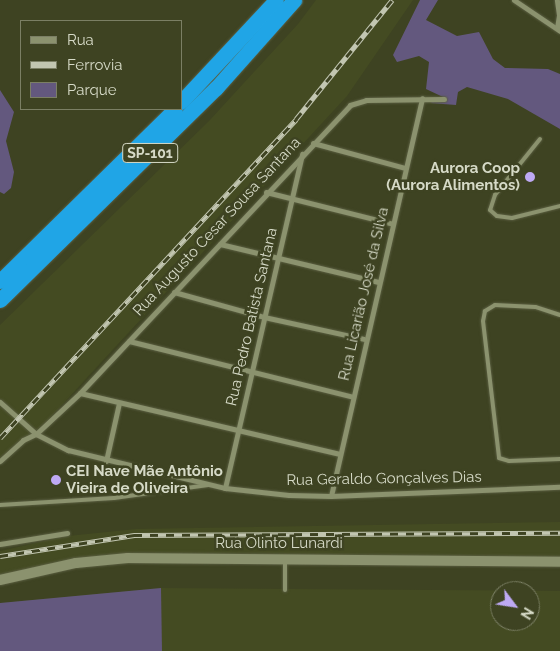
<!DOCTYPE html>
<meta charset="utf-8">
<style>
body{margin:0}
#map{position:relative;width:560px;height:651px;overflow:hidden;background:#3e4322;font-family:Raleway,sans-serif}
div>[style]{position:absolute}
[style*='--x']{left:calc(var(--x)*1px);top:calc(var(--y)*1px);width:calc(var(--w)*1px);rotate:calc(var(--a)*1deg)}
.built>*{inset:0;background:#444b22}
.green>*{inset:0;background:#63587e}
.roads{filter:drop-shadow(0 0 1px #5a5e41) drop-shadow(0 0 1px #5a5e41)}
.lane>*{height:4px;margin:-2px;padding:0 2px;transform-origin:2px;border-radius:2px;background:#8b926e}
.street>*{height:5px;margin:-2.5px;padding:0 2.5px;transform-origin:2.5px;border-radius:2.5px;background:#8b926e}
.secondary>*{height:10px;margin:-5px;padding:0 5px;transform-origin:5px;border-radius:5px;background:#8b926e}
.highway>*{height:15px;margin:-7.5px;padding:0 7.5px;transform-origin:7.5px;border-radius:7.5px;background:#20a5e6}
.rail>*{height:4.5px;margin-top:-2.25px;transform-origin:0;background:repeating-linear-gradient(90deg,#3e4322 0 8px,#c2c6b1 0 16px);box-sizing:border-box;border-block:1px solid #c2c6b1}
.dots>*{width:14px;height:14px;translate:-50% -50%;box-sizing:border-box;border:2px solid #3e4322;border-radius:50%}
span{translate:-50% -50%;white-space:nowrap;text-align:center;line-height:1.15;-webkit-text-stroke:5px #3e4322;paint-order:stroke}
.shield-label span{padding:1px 4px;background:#3e4322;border:1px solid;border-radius:4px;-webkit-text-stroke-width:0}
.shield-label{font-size:14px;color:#d6dac7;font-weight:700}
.poi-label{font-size:15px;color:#d6dac7;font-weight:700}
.right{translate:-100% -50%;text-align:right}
.left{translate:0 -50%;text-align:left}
.street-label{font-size:15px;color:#d6dac7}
.legend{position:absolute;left:20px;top:20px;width:162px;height:90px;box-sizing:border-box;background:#3e4322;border:1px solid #7b7f64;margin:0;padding:6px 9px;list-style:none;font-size:15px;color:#d6dac7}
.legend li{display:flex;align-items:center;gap:10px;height:25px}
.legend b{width:25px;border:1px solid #7b7f64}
.north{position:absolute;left:490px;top:581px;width:50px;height:50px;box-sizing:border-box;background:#3e4322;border:1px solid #7b7f64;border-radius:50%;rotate:121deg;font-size:14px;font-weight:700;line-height:20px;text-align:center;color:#d6dac7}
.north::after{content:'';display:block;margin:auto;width:18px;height:22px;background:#bea9f4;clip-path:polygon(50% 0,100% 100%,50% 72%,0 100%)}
</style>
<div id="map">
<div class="built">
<div style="clip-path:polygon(316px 0,413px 0,347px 96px,48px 420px,0 464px,0 325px,209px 121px,298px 24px)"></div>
<div style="clip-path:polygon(560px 522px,560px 562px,128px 558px,0 580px,0 551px,68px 536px,136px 529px)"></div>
<div style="clip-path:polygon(evenodd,161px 588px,560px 591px,560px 651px,0 651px,0 603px,161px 588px,500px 591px,530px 591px,530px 621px,500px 621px,500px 591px)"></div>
</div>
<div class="green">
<div style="clip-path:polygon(420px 0,438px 0,426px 20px,457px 36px,479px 32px,493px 59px,505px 68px,548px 69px,560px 74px,560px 129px,508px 99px,467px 87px,458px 92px,456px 105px,430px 103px,443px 97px,426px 89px,429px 62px,419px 56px,397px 62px,393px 55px)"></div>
<div style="clip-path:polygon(0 90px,14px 112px,6px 141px,14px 172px,11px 188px,4px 194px,0 192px)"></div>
<div style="clip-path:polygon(161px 588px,162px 651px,0 651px,0 603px)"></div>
</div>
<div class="roads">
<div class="lane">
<div style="--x:540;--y:139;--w:72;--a:128.8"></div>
<div style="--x:495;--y:195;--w:16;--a:108"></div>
<div style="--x:490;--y:210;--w:9;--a:41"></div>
<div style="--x:497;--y:216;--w:15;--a:8"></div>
<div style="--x:512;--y:218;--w:49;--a:-14"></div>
<div style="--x:560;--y:315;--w:26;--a:-162"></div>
<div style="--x:535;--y:307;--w:40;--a:-177.1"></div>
<div style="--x:495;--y:305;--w:12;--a:149"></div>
<div style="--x:485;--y:311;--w:10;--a:101"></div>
<div style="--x:483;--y:321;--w:138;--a:83.3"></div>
<div style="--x:499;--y:458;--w:10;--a:17"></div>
<div style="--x:509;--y:461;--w:51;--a:-2.2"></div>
<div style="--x:0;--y:505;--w:114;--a:-3.5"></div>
<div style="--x:114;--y:498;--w:95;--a:-7.9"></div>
<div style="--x:285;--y:590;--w:30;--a:-90"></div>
</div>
<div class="street">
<div style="--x:514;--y:0;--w:55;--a:34"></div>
<div style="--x:557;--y:28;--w:13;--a:-81"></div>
<div style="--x:559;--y:15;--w:15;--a:-98"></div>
<div style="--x:313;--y:143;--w:95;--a:15.2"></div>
<div style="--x:266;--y:192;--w:131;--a:14.1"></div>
<div style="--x:220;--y:244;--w:163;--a:13.5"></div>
<div style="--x:174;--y:292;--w:93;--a:15.5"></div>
<div style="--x:264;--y:317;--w:102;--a:12.4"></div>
<div style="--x:129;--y:341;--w:231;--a:14"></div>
<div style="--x:80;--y:393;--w:267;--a:13.2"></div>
<div style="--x:0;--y:402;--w:48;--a:41.6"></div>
<div style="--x:36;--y:434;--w:36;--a:27"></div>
<div style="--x:68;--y:450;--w:162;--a:13.6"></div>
<div style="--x:225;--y:488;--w:64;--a:6.2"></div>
<div style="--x:289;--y:495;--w:42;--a:1.4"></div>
<div style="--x:331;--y:496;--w:229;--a:-2.3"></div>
<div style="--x:0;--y:461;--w:31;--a:-42"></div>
<div style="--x:23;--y:440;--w:14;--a:-25"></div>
<div style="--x:36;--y:434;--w:60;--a:-43"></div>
<div style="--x:80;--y:393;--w:395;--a:-46.8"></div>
<div style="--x:350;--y:105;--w:17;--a:-17"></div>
<div style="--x:366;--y:100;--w:78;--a:-0.7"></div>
<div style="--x:106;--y:461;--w:59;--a:-77.4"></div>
<div style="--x:225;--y:488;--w:343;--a:-77"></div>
<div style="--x:331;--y:496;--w:408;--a:-77.1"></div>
<div style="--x:0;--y:544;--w:68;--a:-9.3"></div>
</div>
<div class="secondary">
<div style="--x:0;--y:580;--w:78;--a:-12.6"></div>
<div style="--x:76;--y:563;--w:52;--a:-5.5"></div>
<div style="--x:128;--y:558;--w:432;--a:0.5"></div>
</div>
<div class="highway">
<div style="--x:181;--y:102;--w:139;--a:-47"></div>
<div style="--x:0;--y:281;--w:245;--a:-44.5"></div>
<div style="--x:0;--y:300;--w:303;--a:-44.5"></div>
<div style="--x:216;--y:88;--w:118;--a:-48.4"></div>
</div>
</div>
<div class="rail">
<div style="--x:0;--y:438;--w:435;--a:-47.1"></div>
<div style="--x:296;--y:119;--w:153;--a:-51.1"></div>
<div style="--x:0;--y:556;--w:136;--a:-8.9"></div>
<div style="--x:134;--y:535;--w:426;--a:-0.3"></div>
</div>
<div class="dots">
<div style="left:530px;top:177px;background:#bea9f4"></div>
<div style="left:56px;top:480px;background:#bea9f4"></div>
</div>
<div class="shield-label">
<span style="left:150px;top:153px">SP-101</span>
</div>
<div class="poi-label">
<span class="right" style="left:520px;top:177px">Aurora Coop<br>(Aurora Alimentos)</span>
<span class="left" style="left:66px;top:480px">CEI Nave Mãe Antônio<br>Vieira de Oliveira</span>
</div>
<div class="street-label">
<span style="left:217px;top:227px;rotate:-47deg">Rua Augusto Cesar Sousa Santana</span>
<span style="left:364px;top:294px;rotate:-77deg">Rua Licarião José da Silva</span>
<span style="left:252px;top:317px;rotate:-77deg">Rua Pedro Batista Santana</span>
<span style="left:384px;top:479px;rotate:-1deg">Rua Geraldo Gonçalves Dias</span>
<span style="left:279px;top:544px">Rua Olinto Lunardi</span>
</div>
<ul class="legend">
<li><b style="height:6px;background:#8b926e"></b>Rua</li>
<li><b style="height:6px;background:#c2c6b1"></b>Ferrovia</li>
<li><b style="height:14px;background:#63587e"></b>Parque</li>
</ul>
<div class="north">N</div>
</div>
